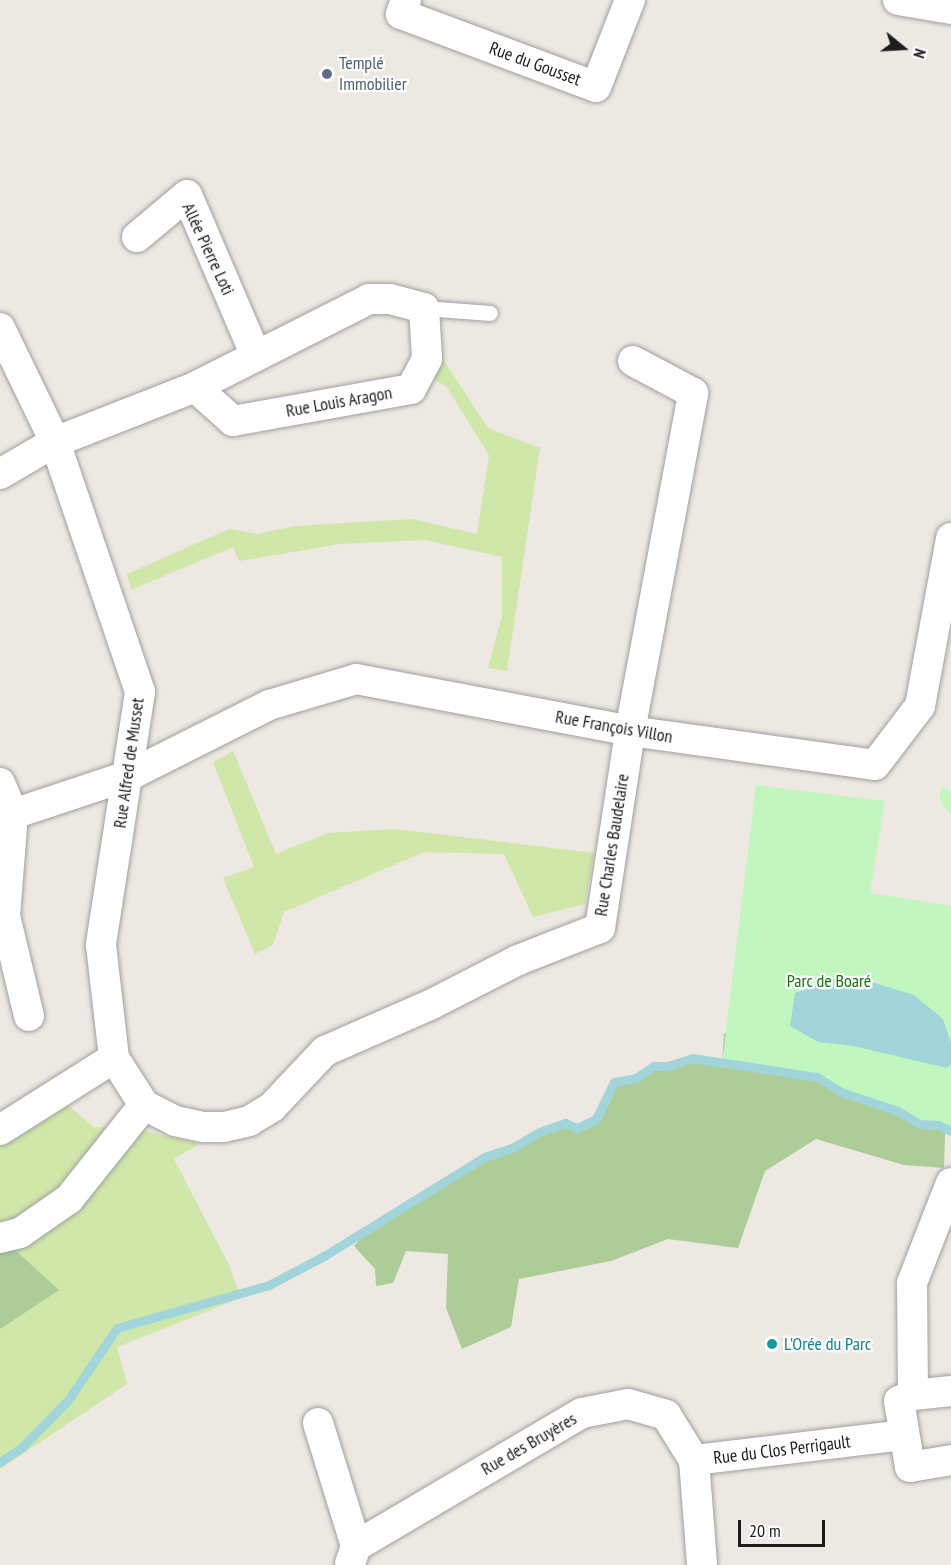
<!DOCTYPE html>
<meta charset="utf-8">
<style>
body{margin:0}
#map{position:relative;width:951px;height:1565px;overflow:hidden;background:#ede8e1;font-family:"PT Sans Narrow",sans-serif}
div>[style]{position:absolute}
[style*='--x']{left:calc(var(--x)*1px);top:calc(var(--y)*1px);width:calc(var(--w)*1px);rotate:calc(var(--a)*1deg)}
.grass>*{inset:0;background:#cfe7a8}
.forest>*{inset:0;background:#adcc97}
.park>*{inset:0;background:#c1f7be}
.water>*{inset:0;background:#a2d5da}
.stream>*{height:9px;margin:-4.5px;padding:0 4.5px;transform-origin:4.5px;border-radius:4.5px;background:#a2d5da}
.roads{filter:drop-shadow(0 0 2px #a0a0a0) drop-shadow(0 0 2px #a0a0a0)}
.service>*{height:15px;margin:-7.5px;padding:0 7.5px;transform-origin:7.5px;border-radius:7.5px;background:#fff}
.minor>*{height:30px;margin:-15px;padding:0 15px;transform-origin:15px;border-radius:15px;background:#fff}
.dots>*{width:16px;height:16px;translate:-50% -50%;box-sizing:border-box;border:3px solid #fff;border-radius:50%}
span{translate:-50% -50%;white-space:nowrap;text-align:center;line-height:1.15;-webkit-text-stroke:4.5px #fff;paint-order:stroke}
.service-label{font-size:18px;color:#4e5e75}
.left{translate:0 -50%;text-align:left}
.street-label{font-size:18px;color:#1c1c1c}
.park-label{font-size:18px;color:#13760e}
.culture-label{font-size:18px;color:#0d838f}
.north{position:absolute;left:873px;top:18px;width:60px;height:60px;-webkit-text-stroke:4px #fff;paint-order:stroke;rotate:108deg;font-size:16px;font-weight:700;line-height:24px;text-align:center;color:#1c1c1c}
.north::after{content:'';display:block;margin:auto;width:21px;height:27px;background:#1c1c1c;clip-path:polygon(50% 0,100% 100%,50% 72%,0 100%)}
.scale{position:absolute;left:738px;top:1520px;width:87px;height:27px;box-sizing:border-box;border:3px solid #1c1c1c;border-top:0;padding-left:8px;font-size:18px;line-height:21px;white-space:nowrap;color:#1c1c1c;-webkit-text-stroke:4px #fff;paint-order:stroke}
</style>
<div id="map">
<div class="grass">
<div style="clip-path:polygon(439px 353px,488px 428px,540px 448px,507px 671px,488px 668px,502px 616px,502px 557px,425px 540px,340px 544px,239px 561px,233px 547px,131px 590px,127px 574px,229px 529px,257px 534px,295px 526px,412px 519px,477px 534px,489px 455px,446px 386px,433px 379px)"></div>
<div style="clip-path:polygon(233px 751px,276px 854px,328px 833px,395px 829px,594px 853px,585px 904px,533px 917px,504px 854px,424px 852px,284px 912px,273px 945px,255px 954px,223px 878px,254px 867px,213px 762px)"></div>
<div style="clip-path:polygon(66px 1104px,94px 1127px,141px 1130px,199px 1144px,174px 1159px,229px 1265px,241px 1298px,117px 1347px,127px 1384px,0 1469px,0 1142px)"></div>
</div>
<div class="forest">
<div style="clip-path:polygon(724px 1033px,947px 1068px,944px 1168px,904px 1165px,816px 1139px,765px 1171px,738px 1248px,668px 1239px,611px 1261px,519px 1279px,511px 1327px,462px 1349px,446px 1308px,448px 1254px,406px 1251px,393px 1283px,376px 1286px,375px 1269px,354px 1246px,376px 1220px,484px 1157px,514px 1147px,539px 1132px,565px 1123px,577px 1128px,596px 1119px,614px 1082px,636px 1078px,654px 1066px,668px 1066px,692px 1058px,722px 1063px)"></div>
<div style="clip-path:polygon(14px 1249px,59px 1290px,0 1329px,0 1251px)"></div>
</div>
<div class="park">
<div style="clip-path:polygon(756px 785px,885px 801px,870px 893px,951px 906px,951px 1131px,919px 1124px,898px 1111px,841px 1092px,817px 1077px,722px 1063px)"></div>
<div style="clip-path:polygon(942px 786px,951px 793px,951px 815px,939px 799px)"></div>
</div>
<div class="water">
<div style="clip-path:polygon(837px 978px,872px 982px,914px 995px,943px 1019px,951px 1042px,951px 1064px,947px 1068px,853px 1046px,818px 1042px,790px 1026px,795px 993px)"></div>
</div>
<div class="stream">
<div style="--x:0;--y:1462;--w:25;--a:-34"></div>
<div style="--x:21;--y:1448;--w:67;--a:-45.6"></div>
<div style="--x:68;--y:1400;--w:87;--a:-55.8"></div>
<div style="--x:117;--y:1328;--w:158;--a:-15.8"></div>
<div style="--x:269;--y:1285;--w:62;--a:-27.8"></div>
<div style="--x:324;--y:1256;--w:188;--a:-31.7"></div>
<div style="--x:484;--y:1157;--w:32;--a:-18"></div>
<div style="--x:514;--y:1147;--w:29;--a:-31"></div>
<div style="--x:539;--y:1132;--w:28;--a:-19"></div>
<div style="--x:565;--y:1123;--w:13;--a:23"></div>
<div style="--x:577;--y:1128;--w:21;--a:-25"></div>
<div style="--x:596;--y:1119;--w:41;--a:-64.1"></div>
<div style="--x:614;--y:1082;--w:22;--a:-10"></div>
<div style="--x:636;--y:1078;--w:22;--a:-34"></div>
<div style="--x:654;--y:1066;--w:14;--a:0"></div>
<div style="--x:668;--y:1066;--w:25;--a:-18"></div>
<div style="--x:692;--y:1058;--w:126;--a:8.6"></div>
<div style="--x:817;--y:1077;--w:28;--a:32"></div>
<div style="--x:841;--y:1092;--w:60;--a:18.4"></div>
<div style="--x:898;--y:1111;--w:25;--a:32"></div>
<div style="--x:919;--y:1124;--w:19;--a:3"></div>
<div style="--x:938;--y:1125;--w:14;--a:25"></div>
</div>
<div class="roads">
<div class="service">
<div style="--x:424;--y:308;--w:66;--a:4.3"></div>
</div>
<div class="minor">
<div style="--x:406;--y:0;--w:15;--a:110"></div>
<div style="--x:401;--y:14;--w:208;--a:20.5"></div>
<div style="--x:596;--y:87;--w:93;--a:-68.7"></div>
<div style="--x:898;--y:0;--w:54;--a:9.6"></div>
<div style="--x:137;--y:237;--w:65;--a:-40"></div>
<div style="--x:187;--y:195;--w:175;--a:66.8"></div>
<div style="--x:0;--y:328;--w:127;--a:64.2"></div>
<div style="--x:55;--y:442;--w:264;--a:71.2"></div>
<div style="--x:140;--y:692;--w:256;--a:98.8"></div>
<div style="--x:101;--y:945;--w:114;--a:83.4"></div>
<div style="--x:114;--y:1058;--w:56;--a:57.4"></div>
<div style="--x:144;--y:1105;--w:35;--a:27"></div>
<div style="--x:175;--y:1121;--w:30;--a:12"></div>
<div style="--x:204;--y:1127;--w:20;--a:0"></div>
<div style="--x:224;--y:1127;--w:26;--a:-13"></div>
<div style="--x:249;--y:1121;--w:27;--a:-31"></div>
<div style="--x:272;--y:1107;--w:77;--a:-46.6"></div>
<div style="--x:325;--y:1051;--w:117;--a:-23.7"></div>
<div style="--x:432;--y:1004;--w:97;--a:-27.1"></div>
<div style="--x:518;--y:960;--w:88;--a:-21.3"></div>
<div style="--x:600;--y:928;--w:199;--a:-81.3"></div>
<div style="--x:630;--y:731;--w:344;--a:-79.4"></div>
<div style="--x:693;--y:393;--w:68;--a:-151.9"></div>
<div style="--x:0;--y:474;--w:64;--a:-30.2"></div>
<div style="--x:55;--y:442;--w:150;--a:-21.4"></div>
<div style="--x:195;--y:387;--w:195;--a:-26.8"></div>
<div style="--x:369;--y:299;--w:21;--a:0"></div>
<div style="--x:390;--y:299;--w:35;--a:15"></div>
<div style="--x:424;--y:308;--w:51;--a:86.6"></div>
<div style="--x:427;--y:359;--w:34;--a:118"></div>
<div style="--x:411;--y:389;--w:181;--a:169.8"></div>
<div style="--x:233;--y:421;--w:51;--a:-138.2"></div>
<div style="--x:0;--y:783;--w:34;--a:67"></div>
<div style="--x:29;--y:1016;--w:103;--a:-103.5"></div>
<div style="--x:5;--y:916;--w:102;--a:-85.5"></div>
<div style="--x:13;--y:814;--w:123;--a:-18.4"></div>
<div style="--x:130;--y:775;--w:156;--a:-26.7"></div>
<div style="--x:269;--y:705;--w:91;--a:-16.6"></div>
<div style="--x:356;--y:679;--w:279;--a:10.7"></div>
<div style="--x:630;--y:731;--w:247;--a:7.9"></div>
<div style="--x:875;--y:765;--w:74;--a:-52.7"></div>
<div style="--x:920;--y:706;--w:171;--a:-79.5"></div>
<div style="--x:0;--y:1130;--w:135;--a:-32.3"></div>
<div style="--x:0;--y:1238;--w:21;--a:-14"></div>
<div style="--x:20;--y:1233;--w:60;--a:-34.8"></div>
<div style="--x:69;--y:1199;--w:120;--a:-51.4"></div>
<div style="--x:951;--y:1391;--w:38;--a:174"></div>
<div style="--x:913;--y:1395;--w:15;--a:157"></div>
<div style="--x:899;--y:1401;--w:67;--a:80.5"></div>
<div style="--x:910;--y:1467;--w:42;--a:-9.7"></div>
<div style="--x:913;--y:1395;--w:112;--a:-90.5"></div>
<div style="--x:912;--y:1283;--w:107;--a:-68.7"></div>
<div style="--x:318;--y:1423;--w:129;--a:72.8"></div>
<div style="--x:356;--y:1546;--w:18;--a:109"></div>
<div style="--x:694;--y:1460;--w:210;--a:-6.8"></div>
<div style="--x:694;--y:1460;--w:105;--a:85.6"></div>
<div style="--x:356;--y:1546;--w:262;--a:-30.5"></div>
<div style="--x:582;--y:1413;--w:47;--a:-11.1"></div>
<div style="--x:628;--y:1404;--w:40;--a:16"></div>
<div style="--x:666;--y:1415;--w:53;--a:58.1"></div>
</div>
</div>
<div class="dots">
<div style="left:327px;top:74px;background:#5c6f8a"></div>
<div style="left:772px;top:1344px;background:#0f9aa8"></div>
</div>
<div class="service-label">
<span class="left" style="left:339px;top:74px">Templé<br>Immobilier</span>
</div>
<div class="street-label">
<span style="left:535px;top:64px;rotate:20deg">Rue du Gousset</span>
<span style="left:208px;top:249px;rotate:65deg">Allée Pierre Loti</span>
<span style="left:339px;top:402px;rotate:-10deg">Rue Louis Aragon</span>
<span style="left:614px;top:727px;rotate:10deg">Rue François Villon</span>
<span style="left:129px;top:763px;rotate:-82deg">Rue Alfred de Musset</span>
<span style="left:612px;top:845px;rotate:-81deg">Rue Charles Baudelaire</span>
<span style="left:529px;top:1444px;rotate:-30deg">Rue des Bruyères</span>
<span style="left:782px;top:1450px;rotate:-7deg">Rue du Clos Perrigault</span>
</div>
<div class="park-label">
<span style="left:829px;top:981px">Parc de Boaré</span>
</div>
<div class="culture-label">
<span class="left" style="left:784px;top:1344px">L'Orée du Parc</span>
</div>
<div class="north">N</div>
<div class="scale">20 m</div>
</div>
